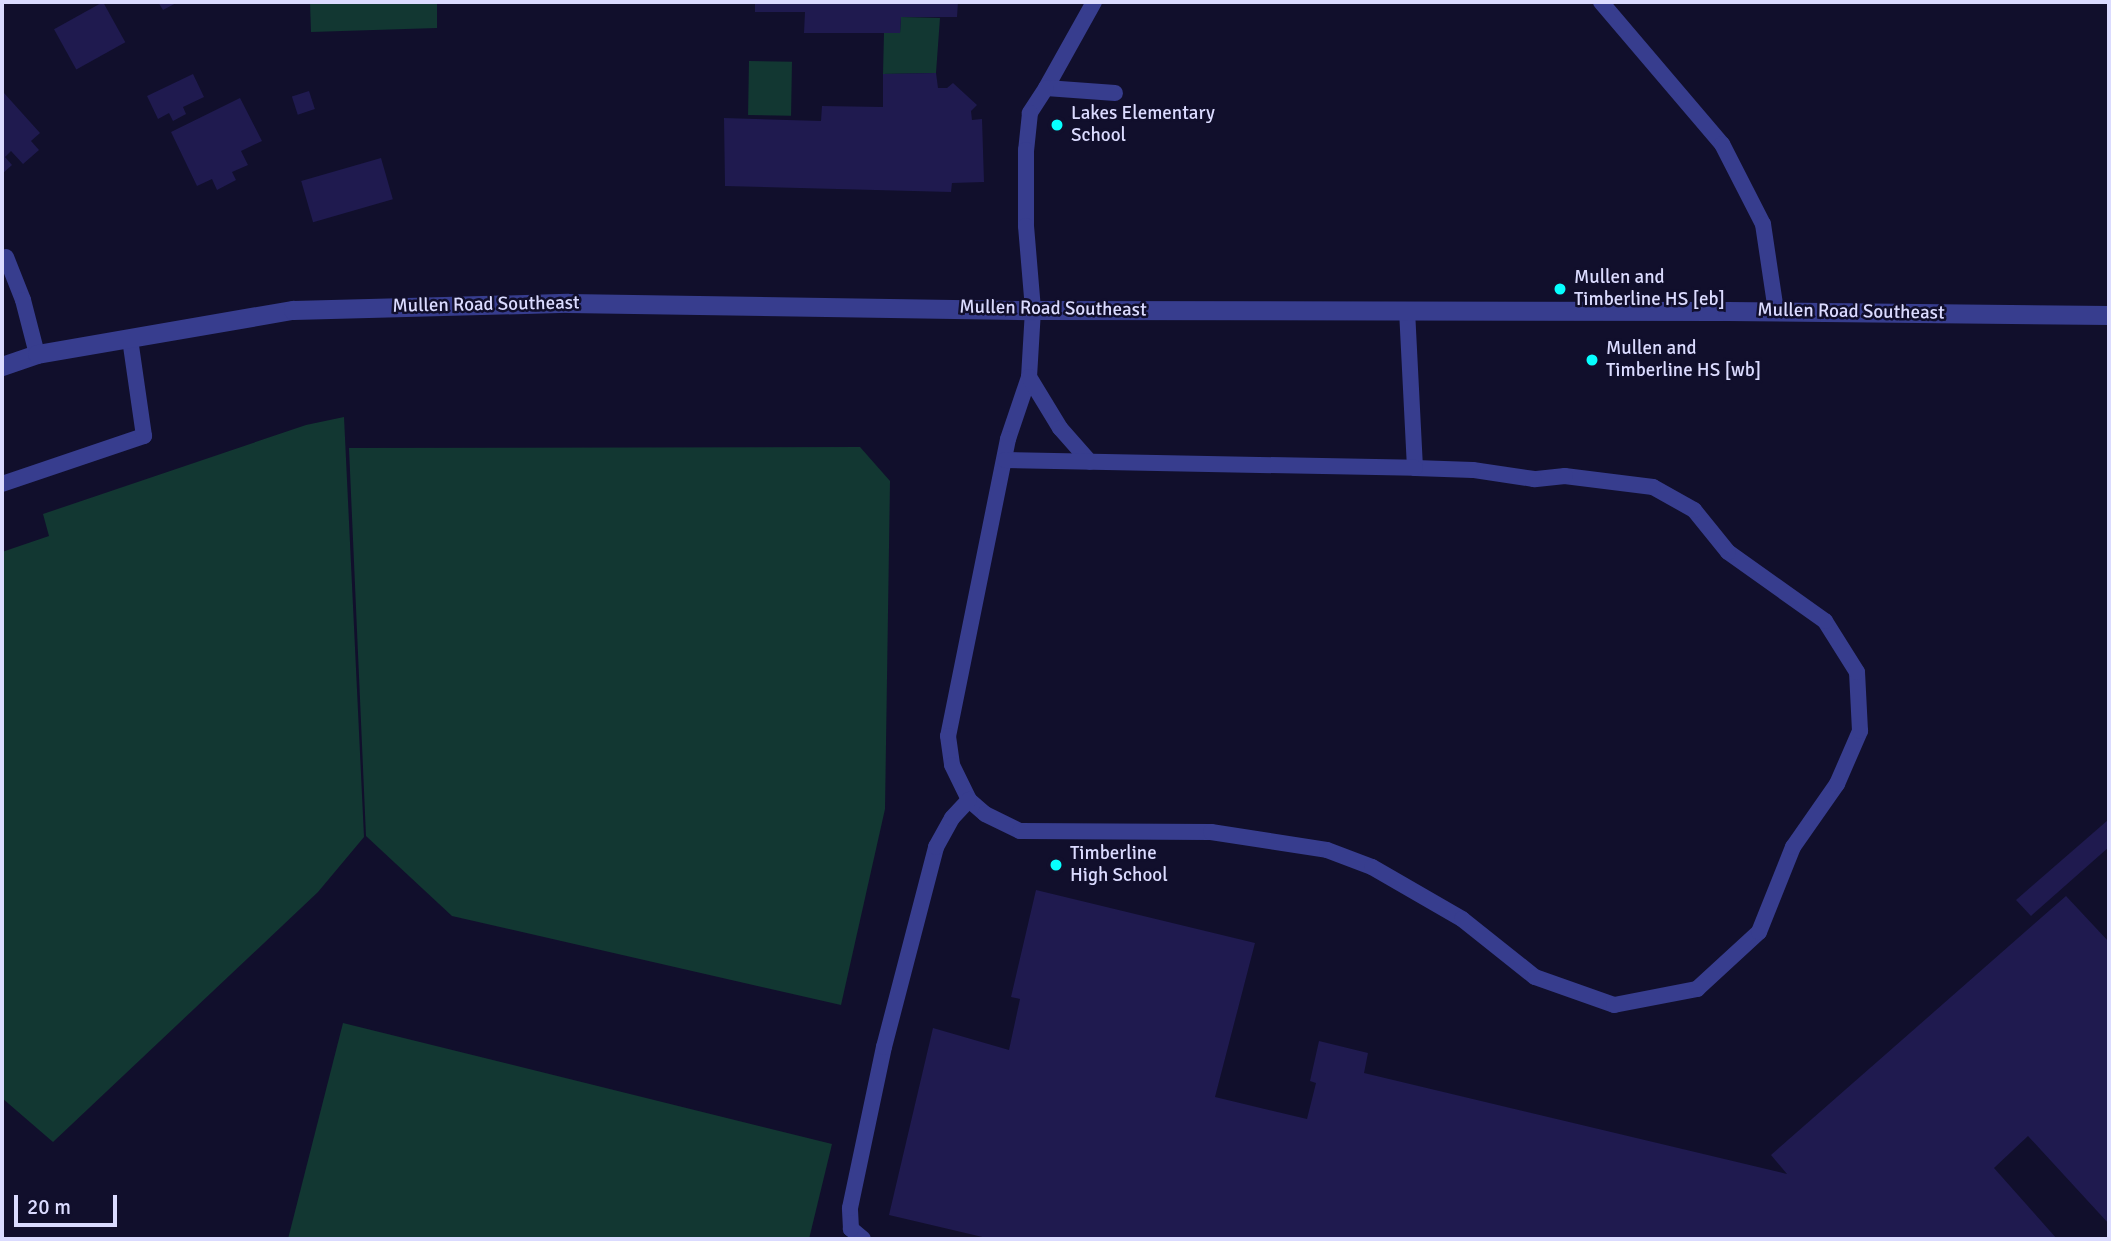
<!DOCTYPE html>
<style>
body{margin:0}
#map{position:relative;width:2111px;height:1241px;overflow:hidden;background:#110f2c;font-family:Signika,sans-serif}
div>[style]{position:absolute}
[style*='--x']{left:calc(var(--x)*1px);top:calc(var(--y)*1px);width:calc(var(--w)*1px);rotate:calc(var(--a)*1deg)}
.green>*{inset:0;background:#123732;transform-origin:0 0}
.building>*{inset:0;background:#1f1a4f;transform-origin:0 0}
.service>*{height:16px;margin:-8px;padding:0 8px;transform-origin:8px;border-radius:8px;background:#373d8e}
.tertiary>*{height:19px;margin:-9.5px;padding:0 9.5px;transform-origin:9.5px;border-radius:9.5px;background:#373d8e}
.dots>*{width:19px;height:19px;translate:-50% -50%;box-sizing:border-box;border:4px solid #110f2c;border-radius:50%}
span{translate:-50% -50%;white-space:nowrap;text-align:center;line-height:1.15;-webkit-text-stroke:5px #110f2c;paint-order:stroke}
.poi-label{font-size:19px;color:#dbdbff}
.left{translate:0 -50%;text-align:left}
.street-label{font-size:19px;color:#dbdbff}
.frame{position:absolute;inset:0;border:4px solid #dbdbff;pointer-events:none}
.scale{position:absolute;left:14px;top:1195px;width:103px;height:32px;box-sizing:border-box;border:4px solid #dbdbff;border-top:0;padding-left:9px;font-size:21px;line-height:24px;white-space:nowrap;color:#dbdbff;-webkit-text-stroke:5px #110f2c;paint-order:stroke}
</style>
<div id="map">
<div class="green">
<div style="clip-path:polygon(310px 2px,437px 2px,437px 28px,311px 32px)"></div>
<div style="clip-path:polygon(901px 17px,940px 18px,936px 73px,883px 74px,884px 33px,900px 33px)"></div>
<div style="left:749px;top:61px;width:43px;height:54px;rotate:1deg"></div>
<div style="clip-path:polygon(344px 417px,364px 837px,318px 892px,53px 1142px,2px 1098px,2px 552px,49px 536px,43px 514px,306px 425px)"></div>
<div style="clip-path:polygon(860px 447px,890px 481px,885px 809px,841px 1005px,452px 916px,366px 836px,349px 448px)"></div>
<div style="clip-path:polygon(343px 1023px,832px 1144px,809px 1239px,288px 1239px)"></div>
</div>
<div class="building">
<div style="left:103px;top:2px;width:46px;height:56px;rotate:61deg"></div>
<div style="clip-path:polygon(158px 2px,178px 2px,163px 10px)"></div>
<div style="clip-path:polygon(755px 2px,958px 2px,957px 17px,901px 17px,900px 33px,804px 33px,805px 12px,755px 12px)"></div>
<div style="clip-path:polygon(936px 73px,938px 88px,947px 88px,953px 83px,977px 105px,971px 111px,972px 120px,982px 119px,984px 182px,952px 183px,951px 192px,725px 186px,724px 118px,821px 121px,822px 106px,883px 107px,883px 74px)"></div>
<div style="clip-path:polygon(193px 74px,204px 97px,183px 107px,186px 114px,173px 121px,169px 113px,158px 119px,147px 96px)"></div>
<div style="left:309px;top:91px;width:19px;height:18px;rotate:72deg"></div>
<div style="clip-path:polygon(4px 93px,40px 133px,31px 141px,39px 150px,23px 164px,11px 151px,5px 157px,12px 165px,2px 174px)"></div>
<div style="clip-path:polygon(240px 98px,262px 141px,241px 151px,248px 165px,232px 172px,236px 180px,217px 190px,212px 179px,197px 186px,171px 132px)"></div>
<div style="left:381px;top:158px;width:43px;height:83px;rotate:74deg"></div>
<div style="clip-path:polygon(2108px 820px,2109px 847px,2031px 916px,2016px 900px)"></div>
<div style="clip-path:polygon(1036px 890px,1255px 943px,1215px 1097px,1307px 1119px,1316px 1083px,1310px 1081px,1319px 1041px,1368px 1053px,1364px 1073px,1787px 1174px,1771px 1155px,2066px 896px,2109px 942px,2109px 1224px,2028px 1136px,1994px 1168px,2057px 1239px,991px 1239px,889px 1215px,933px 1028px,1009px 1050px,1020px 999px,1011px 997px)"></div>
</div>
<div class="service">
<div style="--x:1601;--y:2;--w:187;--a:49.6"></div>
<div style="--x:1722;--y:144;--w:90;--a:62.9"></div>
<div style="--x:1763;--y:224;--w:88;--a:81.5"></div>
<div style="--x:1046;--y:88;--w:98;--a:-60.8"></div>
<div style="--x:1115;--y:93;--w:69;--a:-175.9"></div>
<div style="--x:1046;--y:88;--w:30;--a:123"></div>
<div style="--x:1030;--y:113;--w:37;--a:96"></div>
<div style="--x:1026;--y:150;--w:76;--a:90"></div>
<div style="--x:1026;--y:226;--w:84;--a:85.2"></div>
<div style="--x:1033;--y:310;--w:67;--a:93.4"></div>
<div style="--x:1029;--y:377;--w:65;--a:108.7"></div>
<div style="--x:1008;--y:439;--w:303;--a:101.4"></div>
<div style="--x:948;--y:736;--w:29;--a:82"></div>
<div style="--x:952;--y:765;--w:39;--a:64"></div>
<div style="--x:969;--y:800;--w:21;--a:41"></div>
<div style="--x:985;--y:814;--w:39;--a:26"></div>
<div style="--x:1020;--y:831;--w:191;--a:0.3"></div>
<div style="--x:1211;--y:832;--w:117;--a:8.8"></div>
<div style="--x:1327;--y:850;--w:48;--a:20.7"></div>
<div style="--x:1372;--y:867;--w:104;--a:30"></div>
<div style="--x:1462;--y:919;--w:93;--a:38.5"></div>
<div style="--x:1535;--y:977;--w:84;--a:19.5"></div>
<div style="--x:1614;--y:1005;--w:85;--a:-10.9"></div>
<div style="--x:1697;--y:989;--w:84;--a:-42.6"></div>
<div style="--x:1759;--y:932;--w:92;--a:-68.2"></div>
<div style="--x:1793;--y:847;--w:77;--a:-55.1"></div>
<div style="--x:1837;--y:784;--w:58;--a:-66.5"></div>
<div style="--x:1860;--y:731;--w:59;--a:-92.9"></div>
<div style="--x:1857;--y:672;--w:60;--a:-122.1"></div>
<div style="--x:1825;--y:621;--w:119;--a:-144.6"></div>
<div style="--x:1728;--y:552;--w:54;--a:-129"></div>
<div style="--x:1694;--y:510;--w:47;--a:-150.7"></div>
<div style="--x:1653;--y:487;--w:89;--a:-172.9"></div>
<div style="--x:1565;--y:476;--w:31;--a:174"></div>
<div style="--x:1534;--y:479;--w:62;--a:-171.6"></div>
<div style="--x:1473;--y:470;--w:58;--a:-178"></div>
<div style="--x:1415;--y:468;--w:157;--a:-92.9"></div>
<div style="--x:6;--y:257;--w:46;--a:68.4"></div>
<div style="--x:23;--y:300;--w:56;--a:75.5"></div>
<div style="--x:1029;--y:377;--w:60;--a:58.7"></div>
<div style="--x:1060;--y:428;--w:45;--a:48.6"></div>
<div style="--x:1005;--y:460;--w:410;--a:1.1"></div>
<div style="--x:2;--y:484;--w:150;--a:-18.7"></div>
<div style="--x:144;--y:436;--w:98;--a:-98.2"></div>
<div style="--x:863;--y:1239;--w:16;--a:-140"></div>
<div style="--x:851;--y:1229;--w:21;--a:-93"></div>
<div style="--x:850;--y:1208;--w:165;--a:-78.1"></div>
<div style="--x:884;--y:1047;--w:207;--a:-75.4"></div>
<div style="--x:936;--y:847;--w:33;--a:-61"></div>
<div style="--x:952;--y:818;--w:25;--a:-47"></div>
</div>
<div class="tertiary">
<div style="--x:2;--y:366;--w:37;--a:-19"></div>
<div style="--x:37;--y:354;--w:260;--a:-9.8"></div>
<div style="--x:293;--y:310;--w:275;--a:-1.5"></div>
<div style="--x:568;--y:303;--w:465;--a:0.9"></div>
<div style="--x:1033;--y:310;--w:694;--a:0.08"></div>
<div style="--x:1727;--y:311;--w:382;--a:0.6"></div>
</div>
<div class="dots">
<div style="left:1057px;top:125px;background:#07ffff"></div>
<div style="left:1560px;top:289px;background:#07ffff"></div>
<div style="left:1592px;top:360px;background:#07ffff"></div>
<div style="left:1056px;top:865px;background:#07ffff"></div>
</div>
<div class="poi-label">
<span class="left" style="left:1071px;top:125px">Lakes Elementary<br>School</span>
<span class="left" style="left:1574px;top:289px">Mullen and<br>Timberline HS [eb]</span>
<span class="left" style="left:1606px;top:360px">Mullen and<br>Timberline HS [wb]</span>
<span class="left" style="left:1070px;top:865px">Timberline<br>High School</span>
</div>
<div class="street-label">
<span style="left:486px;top:305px;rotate:-1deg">Mullen Road Southeast</span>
<span style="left:1053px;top:309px;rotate:1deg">Mullen Road Southeast</span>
<span style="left:1851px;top:312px;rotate:1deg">Mullen Road Southeast</span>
</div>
<div class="frame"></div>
<div class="scale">20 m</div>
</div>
